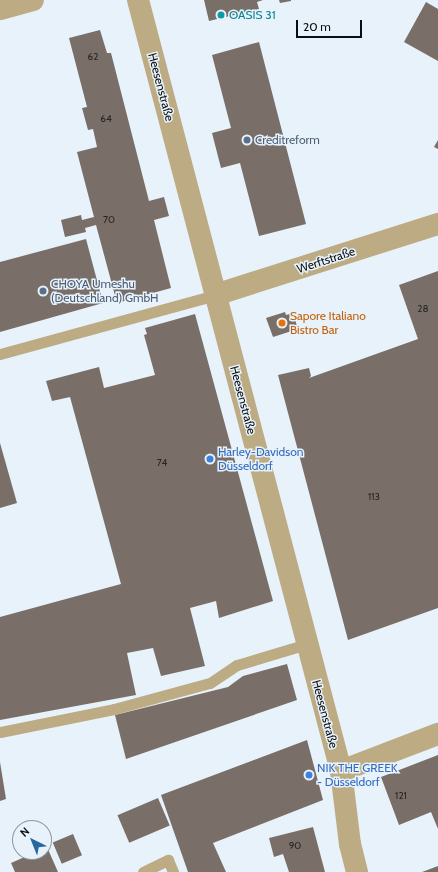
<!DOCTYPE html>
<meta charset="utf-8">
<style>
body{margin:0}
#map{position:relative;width:438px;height:872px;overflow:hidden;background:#e8f2fb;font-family:Cabin,sans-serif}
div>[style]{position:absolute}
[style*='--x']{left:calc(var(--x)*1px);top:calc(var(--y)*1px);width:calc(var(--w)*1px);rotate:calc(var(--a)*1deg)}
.building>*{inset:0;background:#796f68;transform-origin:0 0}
.lane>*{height:11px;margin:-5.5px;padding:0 5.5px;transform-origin:5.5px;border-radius:5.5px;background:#bcab83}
.street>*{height:22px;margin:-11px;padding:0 11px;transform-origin:11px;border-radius:11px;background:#bcab83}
.dots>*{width:11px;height:11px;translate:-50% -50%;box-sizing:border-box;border:2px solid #e8f2fb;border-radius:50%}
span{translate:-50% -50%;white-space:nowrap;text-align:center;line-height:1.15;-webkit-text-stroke:3px #e8f2fb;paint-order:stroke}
.number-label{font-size:10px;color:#262626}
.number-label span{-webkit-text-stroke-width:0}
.culture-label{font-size:12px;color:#0d838f}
.left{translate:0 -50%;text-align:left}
.street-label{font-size:12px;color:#0a0e10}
.service-label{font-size:12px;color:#4e5e75}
.food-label{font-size:12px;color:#c56008}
.shop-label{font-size:12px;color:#366cbe}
.north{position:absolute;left:12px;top:820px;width:40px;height:40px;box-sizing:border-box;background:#e8f2fb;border:1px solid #8f979d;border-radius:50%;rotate:317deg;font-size:11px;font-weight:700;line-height:16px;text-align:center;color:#0a0e10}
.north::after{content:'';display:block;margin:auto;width:14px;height:18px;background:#27689e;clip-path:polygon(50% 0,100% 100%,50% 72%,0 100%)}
.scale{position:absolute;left:296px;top:20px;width:66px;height:18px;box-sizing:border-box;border:2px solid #0a0e10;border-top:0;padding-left:5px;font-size:12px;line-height:14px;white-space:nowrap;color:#0a0e10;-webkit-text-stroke:3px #e8f2fb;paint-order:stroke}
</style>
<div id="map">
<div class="building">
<div style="clip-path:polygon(204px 0,263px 0,257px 2px,259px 9px,209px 21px)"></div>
<div style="clip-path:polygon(279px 0,291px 0,291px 1px,280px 3px)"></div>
<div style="clip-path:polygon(426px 2px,438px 9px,438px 61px,404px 42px)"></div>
<div style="clip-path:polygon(100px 30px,107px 53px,111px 53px,149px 201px,164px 197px,169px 216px,154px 220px,171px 288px,117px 303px,96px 225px,85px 228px,86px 232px,65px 237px,61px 220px,81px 215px,82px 220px,94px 217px,77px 152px,97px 147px,93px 129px,88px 130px,82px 108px,87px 107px,69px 38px)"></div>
<div style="clip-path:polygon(259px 42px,306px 224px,259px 236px,240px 163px,221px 168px,212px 133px,231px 128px,212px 55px)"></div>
<div style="clip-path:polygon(438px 140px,438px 149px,434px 147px)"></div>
<div style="clip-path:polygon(86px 239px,103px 303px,0 332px,0 262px)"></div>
<div style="clip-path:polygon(438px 271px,438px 608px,348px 640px,278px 375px,309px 368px,311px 376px,309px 378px,418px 339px,399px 285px)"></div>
<div style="clip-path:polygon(285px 312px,286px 315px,293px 313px,298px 329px,273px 337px,266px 318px)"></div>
<div style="clip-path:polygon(195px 314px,273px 601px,219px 618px,216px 601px,190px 608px,205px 666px,161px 676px,153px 648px,127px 653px,136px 695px,0 720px,0 617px,121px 584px,70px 397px,52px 401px,46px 381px,99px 367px,104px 388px,155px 375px,144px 335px,147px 334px,145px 328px)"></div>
<div style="clip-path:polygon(0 443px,17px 503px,0 508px)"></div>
<div style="clip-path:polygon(287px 664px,297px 700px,126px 759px,115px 715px,228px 687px,243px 676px)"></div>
<div style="clip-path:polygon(307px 740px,323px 800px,213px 843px,226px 872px,188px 872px,161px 795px)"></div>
<div style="clip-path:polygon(438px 755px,438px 829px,431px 812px,399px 825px,381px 777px)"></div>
<div style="clip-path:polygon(0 762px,6px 799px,0 801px)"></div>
<div style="left:158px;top:798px;width:30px;height:44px;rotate:67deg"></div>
<div style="clip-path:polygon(313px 827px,325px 872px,289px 872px,283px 854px,274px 857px,269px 838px)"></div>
<div style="left:73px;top:834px;width:23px;height:22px;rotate:67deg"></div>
<div style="clip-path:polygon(47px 847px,58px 872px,15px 872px,11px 863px,36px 852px,44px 852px)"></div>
<div style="clip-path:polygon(438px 866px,438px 872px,422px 872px)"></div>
</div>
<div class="lane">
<div style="--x:0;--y:354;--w:223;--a:-15.3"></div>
<div style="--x:0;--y:732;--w:116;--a:-11.4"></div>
<div style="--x:114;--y:709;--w:99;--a:-15.2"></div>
<div style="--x:210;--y:683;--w:32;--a:-34"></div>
<div style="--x:237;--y:665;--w:73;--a:-16.7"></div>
<div style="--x:143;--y:872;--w:28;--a:-26"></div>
<div style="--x:168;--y:860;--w:13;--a:67"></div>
</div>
<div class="street">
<div style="--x:138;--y:0;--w:797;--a:75.25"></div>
<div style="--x:341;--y:771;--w:74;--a:83"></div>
<div style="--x:350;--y:844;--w:29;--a:76"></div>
<div style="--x:0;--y:9;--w:34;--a:-15"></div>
<div style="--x:215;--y:295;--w:234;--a:-17.7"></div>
<div style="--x:341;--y:771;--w:104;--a:-20.9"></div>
</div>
<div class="dots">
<div style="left:221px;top:15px;background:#0f9aa8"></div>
<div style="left:247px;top:140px;background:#5c6f8a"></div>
<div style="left:43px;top:291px;background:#5c6f8a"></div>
<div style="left:282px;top:323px;background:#e8710a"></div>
<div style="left:210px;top:459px;background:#3f7fe0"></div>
<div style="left:309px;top:775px;background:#3f7fe0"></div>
</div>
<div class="number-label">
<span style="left:93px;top:57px">62</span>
<span style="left:106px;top:119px">64</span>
<span style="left:109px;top:220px">70</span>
<span style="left:423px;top:309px">28</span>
<span style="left:162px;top:463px">74</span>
<span style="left:374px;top:497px">113</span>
<span style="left:401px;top:796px">121</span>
<span style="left:295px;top:846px">90</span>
</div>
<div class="culture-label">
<span class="left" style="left:229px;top:15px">OASIS 31</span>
</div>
<div class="street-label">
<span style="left:161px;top:87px;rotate:75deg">Heesenstraße</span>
<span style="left:326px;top:260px;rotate:-18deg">Werftstraße</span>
<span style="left:243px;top:400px;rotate:75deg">Heesenstraße</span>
<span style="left:325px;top:714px;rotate:75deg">Heesenstraße</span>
</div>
<div class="service-label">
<span class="left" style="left:255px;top:140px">Creditreform</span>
<span class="left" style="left:51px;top:291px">CHOYA Umeshu<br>(Deutschland) GmbH</span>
</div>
<div class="food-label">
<span class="left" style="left:290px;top:323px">Sapore Italiano<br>Bistro Bar</span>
</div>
<div class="shop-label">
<span class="left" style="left:218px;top:459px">Harley-Davidson<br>Düsseldorf</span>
<span class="left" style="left:317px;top:775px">NIK THE GREEK<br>- Düsseldorf</span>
</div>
<div class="north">N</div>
<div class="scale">20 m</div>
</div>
